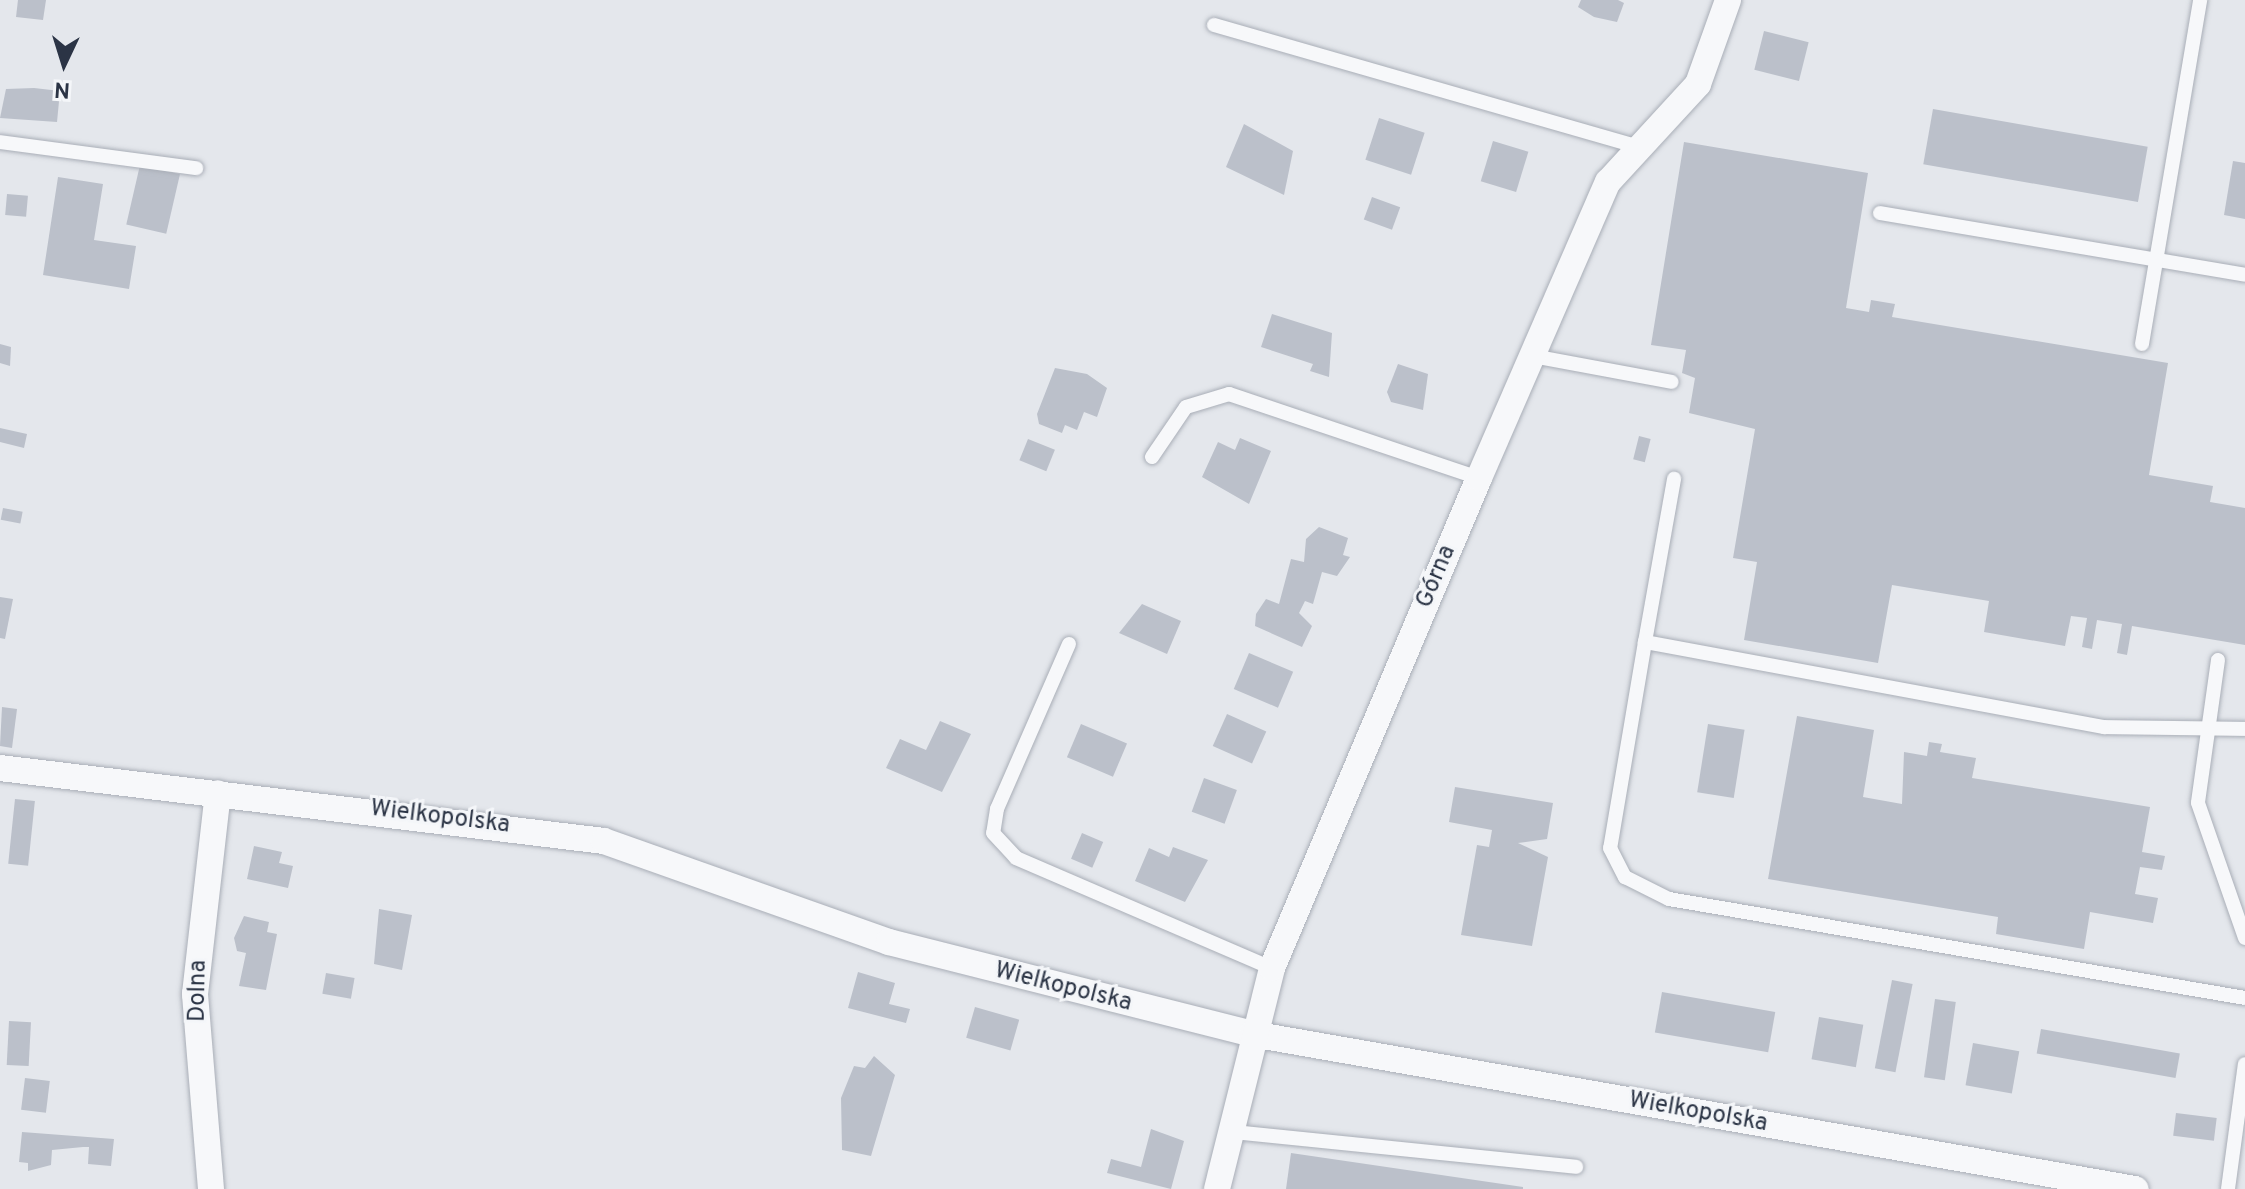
<!DOCTYPE html>
<meta charset="utf-8">
<style>
body{margin:0}
#map{position:relative;width:2245px;height:1189px;overflow:hidden;background:#e4e7ec;font-family:Overpass,sans-serif}
div>[style]{position:absolute}
[style*='--x']{left:calc(var(--x)*1px);top:calc(var(--y)*1px);width:calc(var(--w)*1px);rotate:calc(var(--a)*1deg)}
.building>*{inset:0;background:#bbc0ca;transform-origin:0 0}
.roads{filter:drop-shadow(0 0 2px #a9aeb7) drop-shadow(0 0 2px #a9aeb7)}
.lane>*{height:14px;margin:-7px;padding:0 7px;transform-origin:7px;border-radius:7px;background:#f7f8fa}
.street>*{height:26px;margin:-13px;padding:0 13px;transform-origin:13px;border-radius:13px;background:#f7f8fa}
span{translate:-50% -50%;white-space:nowrap;text-align:center;line-height:1.15;-webkit-text-stroke:6px #f4f6f9;paint-order:stroke}
.street-label{font-size:24px;color:#2b3445}
.north{position:absolute;left:24px;top:24px;width:80px;height:80px;-webkit-text-stroke:6px #f4f6f9;paint-order:stroke;rotate:184deg;font-size:22px;font-weight:700;line-height:32px;text-align:center;color:#2b3445}
.north::after{content:'';display:block;margin:auto;width:28px;height:36px;background:#2b3445;clip-path:polygon(50% 0,100% 100%,50% 72%,0 100%)}
</style>
<div id="map">
<div class="building">
<div style="clip-path:polygon(18px 0,46px 0,43px 20px,16px 17px)"></div>
<div style="clip-path:polygon(1581px 0,1618px 0,1624px 3px,1617px 22px,1594px 17px,1578px 7px)"></div>
<div style="left:1764px;top:31px;width:46px;height:40px;rotate:14deg"></div>
<div style="clip-path:polygon(34px 88px,60px 91px,57px 122px,0 118px,6px 89px)"></div>
<div style="left:1933px;top:109px;width:218px;height:56px;rotate:10deg"></div>
<div style="left:1379px;top:118px;width:48px;height:44px;rotate:18deg"></div>
<div style="clip-path:polygon(1244px 124px,1293px 151px,1284px 195px,1226px 167px)"></div>
<div style="left:1493px;top:141px;width:37px;height:42px;rotate:17deg"></div>
<div style="clip-path:polygon(1684px 142px,1868px 173px,1846px 308px,1869px 312px,1871px 300px,1895px 304px,1892px 317px,2168px 363px,2149px 475px,2213px 486px,2210px 502px,2245px 508px,2245px 645px,2132px 626px,2127px 655px,2117px 653px,2122px 624px,2097px 620px,2092px 649px,2082px 647px,2087px 618px,2071px 616px,2065px 646px,1984px 632px,1989px 601px,1892px 585px,1878px 663px,1744px 640px,1757px 562px,1733px 558px,1755px 429px,1689px 413px,1695px 378px,1682px 373px,1686px 350px,1651px 345px)"></div>
<div style="clip-path:polygon(2233px 161px,2245px 163px,2245px 219px,2224px 215px)"></div>
<div style="left:140px;top:165px;width:41px;height:61px;rotate:13deg"></div>
<div style="clip-path:polygon(58px 177px,103px 184px,94px 240px,136px 246px,129px 289px,43px 275px)"></div>
<div style="left:7px;top:194px;width:21px;height:21px;rotate:5deg"></div>
<div style="left:1372px;top:197px;width:30px;height:24px;rotate:20deg"></div>
<div style="clip-path:polygon(1272px 314px,1332px 333px,1329px 377px,1310px 371px,1313px 364px,1261px 347px)"></div>
<div style="clip-path:polygon(0 344px,11px 347px,10px 366px,0 363px)"></div>
<div style="clip-path:polygon(1398px 364px,1428px 374px,1423px 410px,1391px 402px,1387px 392px)"></div>
<div style="clip-path:polygon(1055px 368px,1087px 374px,1107px 388px,1097px 417px,1084px 412px,1077px 430px,1065px 425px,1062px 433px,1039px 424px,1037px 414px)"></div>
<div style="clip-path:polygon(0 428px,27px 434px,24px 448px,0 442px)"></div>
<div style="left:1639px;top:436px;width:12px;height:24px;rotate:14deg"></div>
<div style="clip-path:polygon(1240px 438px,1271px 451px,1249px 504px,1202px 477px,1218px 442px,1235px 450px)"></div>
<div style="left:1028px;top:439px;width:29px;height:23px;rotate:22deg"></div>
<div style="left:3px;top:508px;width:20px;height:12px;rotate:11deg"></div>
<div style="clip-path:polygon(1319px 527px,1348px 538px,1343px 555px,1350px 557px,1337px 576px,1322px 572px,1313px 604px,1305px 601px,1299px 613px,1312px 626px,1302px 647px,1255px 626px,1256px 614px,1266px 599px,1279px 604px,1291px 559px,1304px 562px,1306px 539px)"></div>
<div style="clip-path:polygon(0 597px,13px 599px,5px 639px,0 638px)"></div>
<div style="clip-path:polygon(1142px 604px,1181px 621px,1167px 654px,1119px 633px)"></div>
<div style="left:1249px;top:653px;width:48px;height:39px;rotate:23deg"></div>
<div style="clip-path:polygon(2px 707px,17px 709px,12px 748px,0 746px)"></div>
<div style="left:1227px;top:714px;width:43px;height:35px;rotate:24deg"></div>
<div style="clip-path:polygon(1797px 716px,1874px 730px,1863px 797px,1902px 804px,1904px 752px,1927px 756px,1929px 742px,1942px 744px,1940px 752px,1976px 758px,1972px 778px,2150px 807px,2142px 852px,2165px 856px,2162px 870px,2140px 867px,2135px 894px,2158px 898px,2153px 923px,2090px 912px,2084px 949px,1996px 934px,1998px 917px,1768px 879px)"></div>
<div style="clip-path:polygon(940px 721px,971px 734px,942px 792px,886px 768px,900px 739px,926px 750px)"></div>
<div style="left:1081px;top:724px;width:50px;height:36px;rotate:23deg"></div>
<div style="left:1708px;top:724px;width:37px;height:69px;rotate:9deg"></div>
<div style="left:1204px;top:778px;width:35px;height:36px;rotate:20deg"></div>
<div style="clip-path:polygon(1455px 787px,1553px 803px,1547px 839px,1518px 843px,1548px 857px,1532px 946px,1461px 935px,1477px 845px,1489px 847px,1492px 830px,1449px 822px)"></div>
<div style="left:15px;top:799px;width:20px;height:65px;rotate:6deg"></div>
<div style="left:1082px;top:833px;width:23px;height:28px;rotate:23deg"></div>
<div style="clip-path:polygon(254px 846px,282px 852px,279px 863px,293px 866px,288px 888px,247px 879px)"></div>
<div style="clip-path:polygon(1173px 847px,1208px 860px,1185px 902px,1135px 881px,1149px 848px,1169px 857px)"></div>
<div style="clip-path:polygon(379px 909px,412px 915px,402px 970px,374px 964px)"></div>
<div style="clip-path:polygon(244px 916px,269px 922px,267px 932px,277px 934px,266px 990px,239px 986px,246px 953px,237px 951px,234px 938px)"></div>
<div style="clip-path:polygon(858px 972px,895px 983px,889px 1004px,910px 1009px,906px 1023px,848px 1008px)"></div>
<div style="left:326px;top:973px;width:29px;height:21px;rotate:10deg"></div>
<div style="left:1892px;top:980px;width:21px;height:90px;rotate:11deg"></div>
<div style="left:1662px;top:992px;width:115px;height:41px;rotate:10deg"></div>
<div style="left:1935px;top:999px;width:21px;height:79px;rotate:8deg"></div>
<div style="left:975px;top:1007px;width:46px;height:32px;rotate:16deg"></div>
<div style="left:1819px;top:1017px;width:45px;height:43px;rotate:10deg"></div>
<div style="left:9px;top:1021px;width:22px;height:44px;rotate:3deg"></div>
<div style="left:2041px;top:1029px;width:141px;height:25px;rotate:10deg"></div>
<div style="left:1973px;top:1043px;width:47px;height:43px;rotate:10deg"></div>
<div style="clip-path:polygon(874px 1056px,895px 1075px,871px 1156px,842px 1150px,841px 1098px,854px 1066px,865px 1068px)"></div>
<div style="left:25px;top:1078px;width:25px;height:32px;rotate:7deg"></div>
<div style="left:2176px;top:1113px;width:41px;height:23px;rotate:7deg"></div>
<div style="clip-path:polygon(1151px 1129px,1184px 1141px,1171px 1189px,1107px 1173px,1111px 1159px,1141px 1167px)"></div>
<div style="clip-path:polygon(22px 1132px,114px 1139px,111px 1166px,88px 1164px,89px 1147px,83px 1147px,52px 1150px,51px 1165px,28px 1171px,28px 1163px,19px 1162px)"></div>
<div style="clip-path:polygon(1291px 1153px,1523px 1187px,1523px 1189px,1286px 1189px)"></div>
</div>
<div class="roads">
<div class="lane">
<div style="--x:1214;--y:25;--w:438;--a:16"></div>
<div style="--x:0;--y:142;--w:198;--a:7.6"></div>
<div style="--x:1880;--y:213;--w:370;--a:9.6"></div>
<div style="--x:2142;--y:344;--w:349;--a:-80.4"></div>
<div style="--x:1532;--y:356;--w:142;--a:10.5"></div>
<div style="--x:1152;--y:457;--w:60;--a:-55.8"></div>
<div style="--x:1186;--y:407;--w:45;--a:-16.8"></div>
<div style="--x:1229;--y:394;--w:264;--a:18.6"></div>
<div style="--x:1645;--y:642;--w:166;--a:-79.9"></div>
<div style="--x:1069;--y:644;--w:180;--a:113.6"></div>
<div style="--x:997;--y:809;--w:24;--a:99"></div>
<div style="--x:993;--y:833;--w:34;--a:47"></div>
<div style="--x:1016;--y:858;--w:279;--a:23.3"></div>
<div style="--x:2218;--y:660;--w:144;--a:98"></div>
<div style="--x:2198;--y:803;--w:143;--a:70.8"></div>
<div style="--x:2245;--y:729;--w:141;--a:-179.2"></div>
<div style="--x:2104;--y:727;--w:467;--a:-169.5"></div>
<div style="--x:1645;--y:642;--w:209;--a:99.6"></div>
<div style="--x:1610;--y:848;--w:33;--a:63"></div>
<div style="--x:1625;--y:877;--w:49;--a:26.6"></div>
<div style="--x:1669;--y:899;--w:584;--a:9.75"></div>
<div style="--x:1233;--y:1132;--w:345;--a:5.8"></div>
<div style="--x:2228;--y:1189;--w:126;--a:-82.3"></div>
</div>
<div class="street">
<div style="--x:0;--y:768;--w:608;--a:6.89"></div>
<div style="--x:604;--y:841;--w:302;--a:19.5"></div>
<div style="--x:889;--y:942;--w:374;--a:14.2"></div>
<div style="--x:1252;--y:1034;--w:897;--a:9.96"></div>
<div style="--x:211;--y:1189;--w:196;--a:-94.7"></div>
<div style="--x:195;--y:994;--w:202;--a:-83.5"></div>
<div style="--x:1217;--y:1189;--w:228;--a:-76"></div>
<div style="--x:1272;--y:968;--w:532;--a:-67.1"></div>
<div style="--x:1479;--y:478;--w:323;--a:-66.5"></div>
<div style="--x:1608;--y:182;--w:133;--a:-47.4"></div>
<div style="--x:1698;--y:84;--w:89;--a:-70.3"></div>
</div>
</div>
<div class="street-label">
<span style="left:1437px;top:577px;rotate:-67deg">Górna</span>
<span style="left:440px;top:818px;rotate:7deg">Wielkopolska</span>
<span style="left:1063px;top:988px;rotate:14deg">Wielkopolska</span>
<span style="left:199px;top:991px;rotate:-89deg">Dolna</span>
<span style="left:1698px;top:1113px;rotate:10deg">Wielkopolska</span>
</div>
<div class="north">N</div>
</div>
